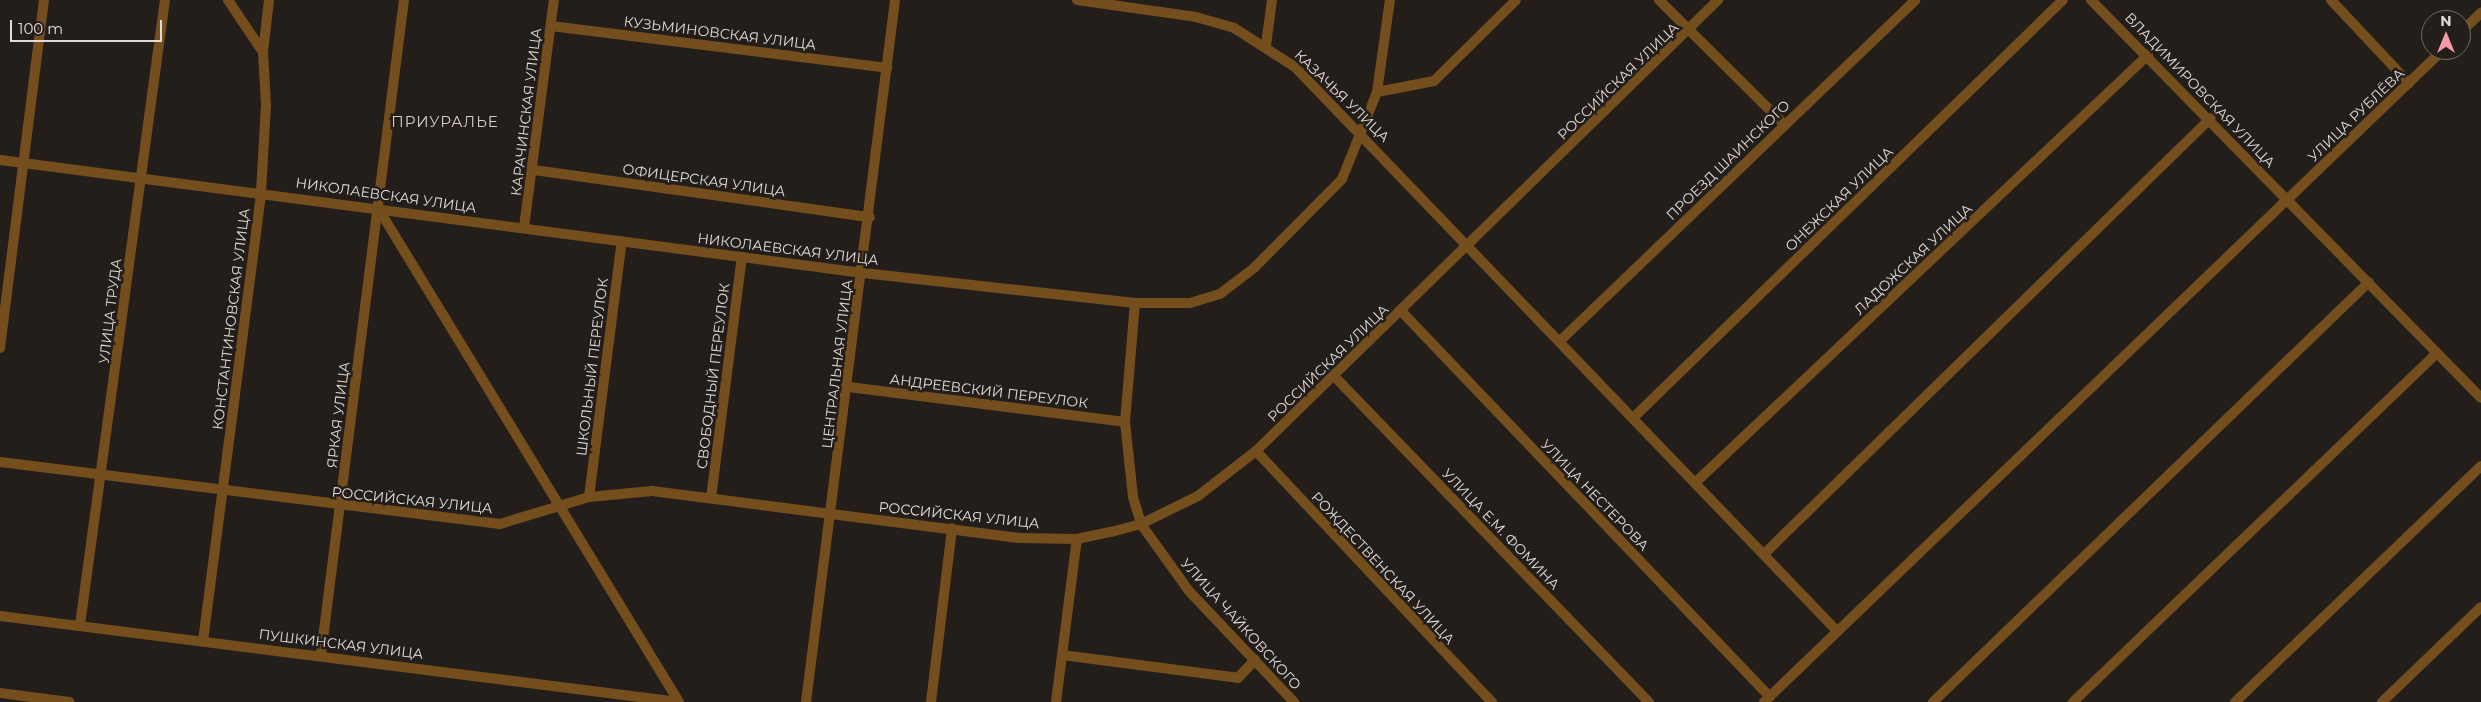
<!DOCTYPE html>
<meta charset="utf-8">
<style>
body{margin:0}
#map{position:relative;width:2481px;height:702px;overflow:hidden;background:#241e1b;font-family:Montserrat,sans-serif}
div>[style]{position:absolute}
[style*='--x']{left:calc(var(--x)*1px);top:calc(var(--y)*1px);width:calc(var(--w)*1px);rotate:calc(var(--a)*1deg)}
.minor>*{height:10px;margin:-5px;padding:0 5px;transform-origin:5px;border-radius:5px;background:#744f1d}
span{translate:-50% -50%;white-space:nowrap;text-align:center;line-height:1.15;-webkit-text-stroke:5px #241e1b;paint-order:stroke}
.street-label{font-size:14px;color:#e1dcda}
.neighbourhood-label{font-size:15px;color:#d6cec9;letter-spacing:1px}
.north{position:absolute;left:2421px;top:10px;width:50px;height:50px;box-sizing:border-box;background:#241e1b;border:1px solid #706a67;border-radius:50%;rotate:0deg;font-size:14px;font-weight:700;line-height:20px;text-align:center;color:#e1dcda}
.north::after{content:'';display:block;margin:auto;width:18px;height:22px;background:#f49aa6;clip-path:polygon(50% 0,100% 100%,50% 72%,0 100%)}
.scale{position:absolute;left:10px;top:20px;width:152px;height:22px;box-sizing:border-box;border:2px solid #e1dcda;border-top:0;padding-left:6px;font-size:15px;line-height:18px;white-space:nowrap;color:#e1dcda;-webkit-text-stroke:4px #241e1b;paint-order:stroke}
</style>
<div id="map">
<div class="minor">
<div style="--x:228;--y:0;--w:63;--a:56.1"></div>
<div style="--x:1077;--y:0;--w:120;--a:8.1"></div>
<div style="--x:1196;--y:17;--w:40;--a:16"></div>
<div style="--x:1234;--y:28;--w:72;--a:32.6"></div>
<div style="--x:1295;--y:67;--w:782;--a:46.14"></div>
<div style="--x:1659;--y:0;--w:177;--a:44.8"></div>
<div style="--x:2091;--y:0;--w:557;--a:45.58"></div>
<div style="--x:2331;--y:0;--w:114;--a:46.8"></div>
<div style="--x:551;--y:26;--w:339;--a:7.1"></div>
<div style="--x:2461;--y:32;--w:28;--a:-44"></div>
<div style="--x:1266;--y:45;--w:45;--a:-82.4"></div>
<div style="--x:1377;--y:92;--w:58;--a:-10.9"></div>
<div style="--x:1434;--y:81;--w:115;--a:-44.6"></div>
<div style="--x:0;--y:160;--w:870;--a:7.46"></div>
<div style="--x:863;--y:273;--w:274;--a:6.3"></div>
<div style="--x:1135;--y:303;--w:55;--a:0"></div>
<div style="--x:1190;--y:303;--w:31;--a:-17"></div>
<div style="--x:1220;--y:294;--w:43;--a:-37.4"></div>
<div style="--x:1254;--y:268;--w:125;--a:-45.3"></div>
<div style="--x:1342;--y:179;--w:94;--a:-68.1"></div>
<div style="--x:1377;--y:92;--w:93;--a:-82"></div>
<div style="--x:534;--y:170;--w:339;--a:8"></div>
<div style="--x:378;--y:208;--w:578;--a:58.65"></div>
<div style="--x:524;--y:227;--w:229;--a:-82.5"></div>
<div style="--x:1135;--y:303;--w:119;--a:94.8"></div>
<div style="--x:1125;--y:422;--w:75;--a:83.9"></div>
<div style="--x:1133;--y:497;--w:28;--a:73"></div>
<div style="--x:1141;--y:524;--w:82;--a:54.4"></div>
<div style="--x:1189;--y:591;--w:153;--a:46.6"></div>
<div style="--x:1401;--y:311;--w:534;--a:46.29"></div>
<div style="--x:1561;--y:340;--w:491;--a:-43.8"></div>
<div style="--x:0;--y:348;--w:351;--a:-82.8"></div>
<div style="--x:1334;--y:376;--w:453;--a:46"></div>
<div style="--x:849;--y:387;--w:278;--a:7.2"></div>
<div style="--x:1634;--y:417;--w:598;--a:-44.19"></div>
<div style="--x:1256;--y:451;--w:345;--a:46.8"></div>
<div style="--x:0;--y:462;--w:504;--a:7.07"></div>
<div style="--x:500;--y:524;--w:93;--a:-16.9"></div>
<div style="--x:589;--y:497;--w:63;--a:-5.4"></div>
<div style="--x:652;--y:491;--w:370;--a:7.3"></div>
<div style="--x:1019;--y:538;--w:58;--a:1"></div>
<div style="--x:1077;--y:539;--w:35;--a:-12"></div>
<div style="--x:1111;--y:532;--w:31;--a:-15"></div>
<div style="--x:1141;--y:524;--w:64;--a:-26.2"></div>
<div style="--x:1198;--y:496;--w:73;--a:-37.8"></div>
<div style="--x:1256;--y:451;--w:646;--a:-44.31"></div>
<div style="--x:1696;--y:482;--w:622;--a:-43.37"></div>
<div style="--x:589;--y:497;--w:258;--a:-82.7"></div>
<div style="--x:711;--y:498;--w:243;--a:-82.7"></div>
<div style="--x:1764;--y:554;--w:624;--a:-44.29"></div>
<div style="--x:0;--y:616;--w:684;--a:7.22"></div>
<div style="--x:80;--y:625;--w:631;--a:-82.26"></div>
<div style="--x:203;--y:641;--w:453;--a:-82.6"></div>
<div style="--x:261;--y:192;--w:87;--a:-86.7"></div>
<div style="--x:266;--y:105;--w:53;--a:-93.2"></div>
<div style="--x:263;--y:52;--w:52;--a:-83.4"></div>
<div style="--x:321;--y:654;--w:659;--a:-82.77"></div>
<div style="--x:1062;--y:655;--w:177;--a:7.4"></div>
<div style="--x:1238;--y:678;--w:25;--a:-47"></div>
<div style="--x:0;--y:693;--w:70;--a:7.4"></div>
<div style="--x:806;--y:702;--w:708;--a:-82.77"></div>
<div style="--x:931;--y:702;--w:175;--a:-83.1"></div>
<div style="--x:1056;--y:702;--w:164;--a:-82.7"></div>
<div style="--x:1764;--y:702;--w:941;--a:-43.84"></div>
<div style="--x:1933;--y:702;--w:605;--a:-43.93"></div>
<div style="--x:2073;--y:702;--w:504;--a:-43.79"></div>
<div style="--x:2235;--y:702;--w:341;--a:-43.8"></div>
<div style="--x:2382;--y:702;--w:137;--a:-43.8"></div>
</div>
<div class="street-label">
<span style="left:720px;top:33px;rotate:7deg">КУЗЬМИНОВСКАЯ УЛИЦА</span>
<span style="left:1618px;top:81px;rotate:-44deg">РОССИЙСКАЯ УЛИЦА</span>
<span style="left:2200px;top:90px;rotate:46deg">ВЛАДИМИРОВСКАЯ УЛИЦА</span>
<span style="left:1342px;top:96px;rotate:44deg">КАЗАЧЬЯ УЛИЦА</span>
<span style="left:526px;top:112px;rotate:-83deg">КАРАЧИНСКАЯ УЛИЦА</span>
<span style="left:2356px;top:115px;rotate:-44deg">УЛИЦА РУБЛЁВА</span>
<span style="left:1728px;top:160px;rotate:-44deg">ПРОЕЗД ШАИНСКОГО</span>
<span style="left:704px;top:180px;rotate:8deg">ОФИЦЕРСКАЯ УЛИЦА</span>
<span style="left:386px;top:195px;rotate:8deg">НИКОЛАЕВСКАЯ УЛИЦА</span>
<span style="left:1839px;top:199px;rotate:-44deg">ОНЕЖСКАЯ УЛИЦА</span>
<span style="left:788px;top:249px;rotate:7deg">НИКОЛАЕВСКАЯ УЛИЦА</span>
<span style="left:1913px;top:259px;rotate:-43deg">ЛАДОЖСКАЯ УЛИЦА</span>
<span style="left:110px;top:311px;rotate:-83deg">УЛИЦА ТРУДА</span>
<span style="left:231px;top:319px;rotate:-83deg">КОНСТАНТИНОВСКАЯ УЛИЦА</span>
<span style="left:1328px;top:363px;rotate:-44deg">РОССИЙСКАЯ УЛИЦА</span>
<span style="left:837px;top:364px;rotate:-83deg">ЦЕНТРАЛЬНАЯ УЛИЦА</span>
<span style="left:592px;top:367px;rotate:-83deg">ШКОЛЬНЫЙ ПЕРЕУЛОК</span>
<span style="left:713px;top:376px;rotate:-83deg">СВОБОДНЫЙ ПЕРЕУЛОК</span>
<span style="left:989px;top:391px;rotate:7deg">АНДРЕЕВСКИЙ ПЕРЕУЛОК</span>
<span style="left:338px;top:415px;rotate:-83deg">ЯРКАЯ УЛИЦА</span>
<span style="left:1595px;top:495px;rotate:46deg">УЛИЦА НЕСТЕРОВА</span>
<span style="left:412px;top:500px;rotate:6deg">РОССИЙСКАЯ УЛИЦА</span>
<span style="left:959px;top:515px;rotate:6deg">РОССИЙСКАЯ УЛИЦА</span>
<span style="left:1501px;top:529px;rotate:46deg">УЛИЦА Е.М. ФОМИНА</span>
<span style="left:1383px;top:568px;rotate:47deg">РОЖДЕСТВЕНСКАЯ УЛИЦА</span>
<span style="left:1241px;top:624px;rotate:48deg">УЛИЦА ЧАЙКОВСКОГО</span>
<span style="left:341px;top:644px;rotate:7deg">ПУШКИНСКАЯ УЛИЦА</span>
</div>
<div class="neighbourhood-label">
<span style="left:445px;top:122px">ПРИУРАЛЬЕ</span>
</div>
<div class="north">N</div>
<div class="scale">100 m</div>
</div>
